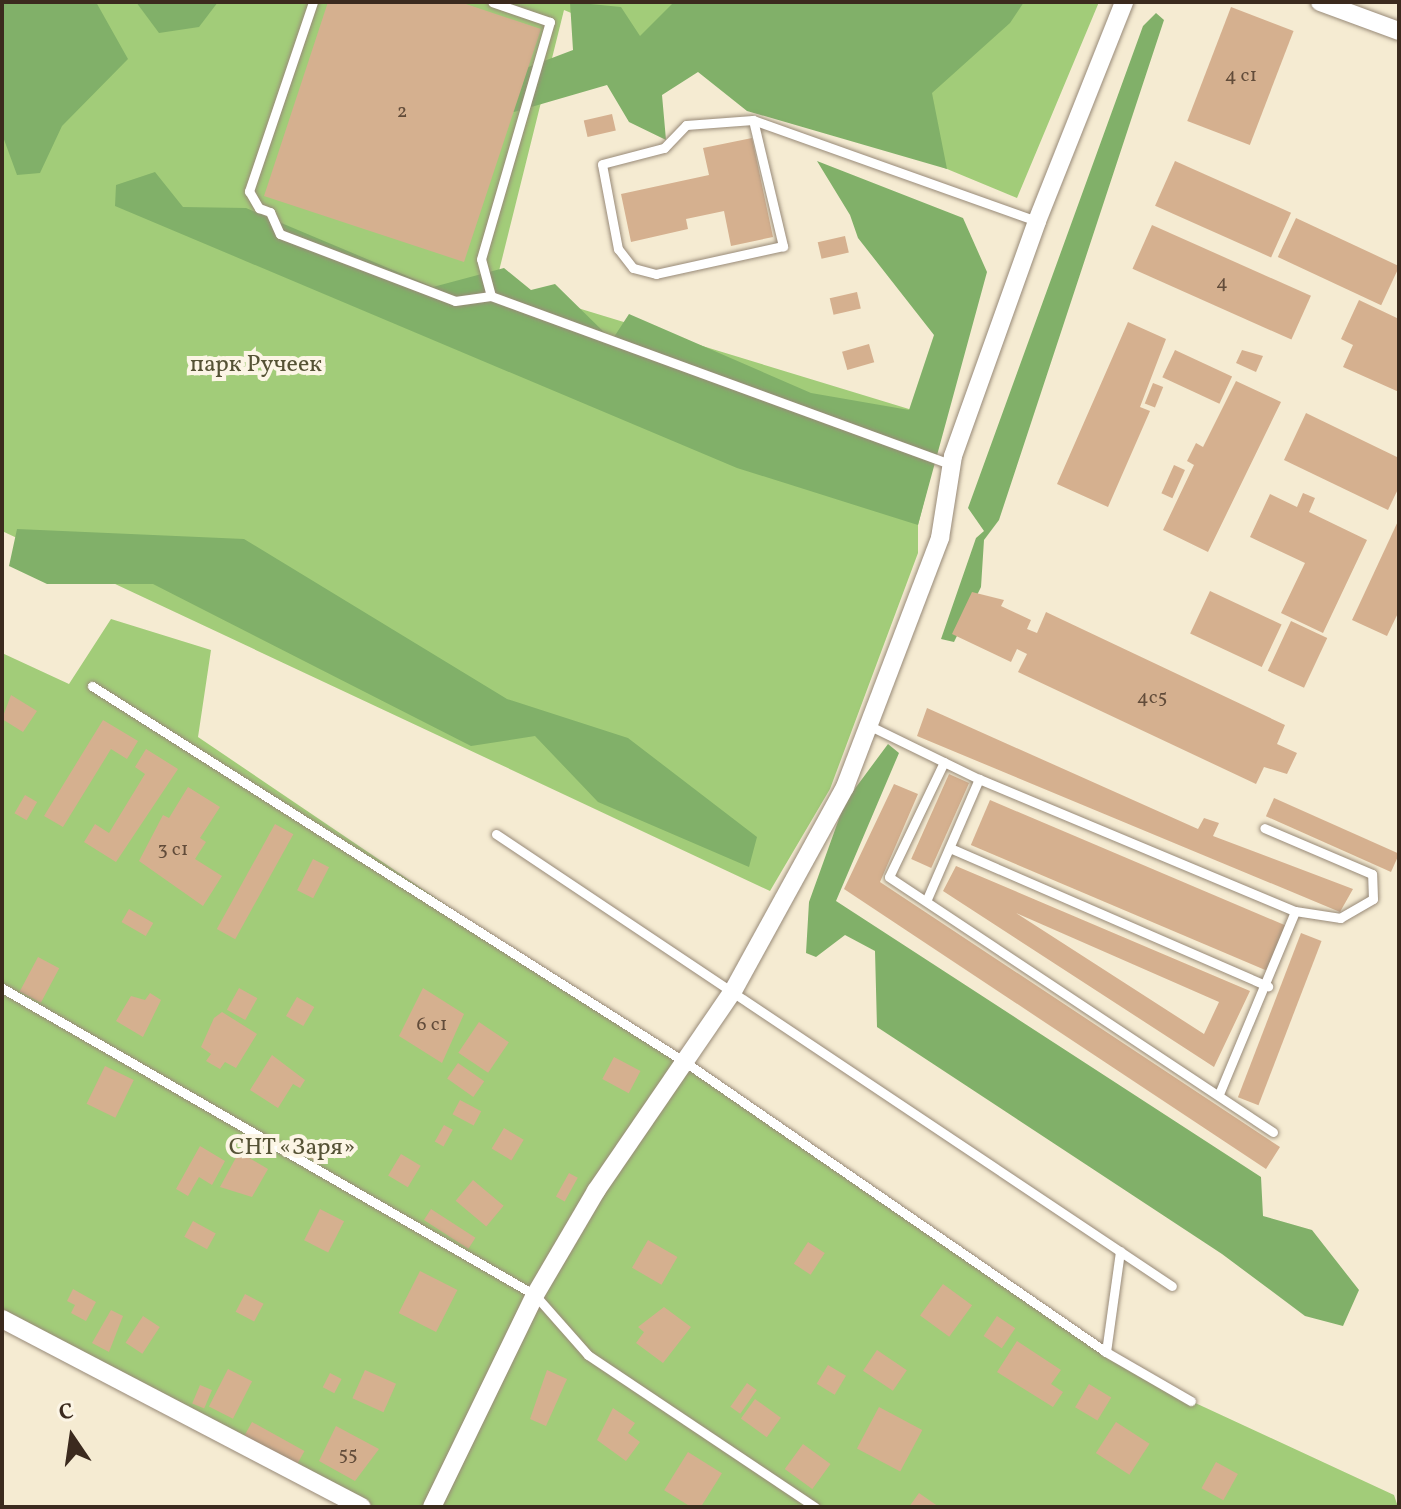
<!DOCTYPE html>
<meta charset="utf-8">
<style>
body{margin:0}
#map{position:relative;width:1401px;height:1509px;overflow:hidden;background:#f5ebd2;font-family:Vollkorn,serif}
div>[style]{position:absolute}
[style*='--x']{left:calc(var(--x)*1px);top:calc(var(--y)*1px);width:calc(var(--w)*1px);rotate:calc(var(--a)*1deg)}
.green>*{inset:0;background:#a2cc79}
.forest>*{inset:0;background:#81b069}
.building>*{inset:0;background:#d5b08f;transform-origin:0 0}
.roads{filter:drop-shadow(0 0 2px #988a78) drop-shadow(0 0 2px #988a78)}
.service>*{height:9px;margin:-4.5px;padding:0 4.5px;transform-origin:4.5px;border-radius:4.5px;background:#fff}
.minor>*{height:18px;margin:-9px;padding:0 9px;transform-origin:9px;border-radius:9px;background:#fff}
span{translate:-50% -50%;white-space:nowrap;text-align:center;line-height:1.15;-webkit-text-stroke:8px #fcf5e5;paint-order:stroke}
.number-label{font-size:20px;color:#624c3a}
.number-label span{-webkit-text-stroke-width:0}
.park-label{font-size:24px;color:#555235}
.frame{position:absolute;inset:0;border:4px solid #3b2a1e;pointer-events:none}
.north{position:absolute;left:32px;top:1397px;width:80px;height:80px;-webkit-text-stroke:6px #fcf5e5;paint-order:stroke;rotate:347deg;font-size:22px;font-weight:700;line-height:32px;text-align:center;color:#3b2a1e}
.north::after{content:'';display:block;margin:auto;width:28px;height:36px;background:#3b2a1e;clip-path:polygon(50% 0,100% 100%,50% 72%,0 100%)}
</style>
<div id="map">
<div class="green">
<div style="clip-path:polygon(2px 2px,1099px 2px,1017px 198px,564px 10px,496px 283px,945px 420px,918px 525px,918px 553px,830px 789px,770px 891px,2px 531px)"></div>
<div style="clip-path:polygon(111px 619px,211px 650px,198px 737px,1106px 1352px,1191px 1401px,1394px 1495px,1398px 1507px,359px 1507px,2px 1327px,2px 653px,69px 684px)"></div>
</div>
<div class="forest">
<div style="clip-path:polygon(2px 2px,96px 2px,128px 59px,62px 126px,40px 173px,17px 175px,2px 134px)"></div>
<div style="clip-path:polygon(136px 2px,218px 2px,199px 27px,159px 33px)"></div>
<div style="clip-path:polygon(570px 2px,621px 7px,640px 36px,674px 2px,1024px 2px,1010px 23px,932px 93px,947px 169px,747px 111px,698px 72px,662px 95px,666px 140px,629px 122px,607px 85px,514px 112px,420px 108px,573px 50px)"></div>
<div style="clip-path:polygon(1156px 13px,1164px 20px,999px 520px,984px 540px,981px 587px,954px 642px,941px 639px,976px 538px,984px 531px,968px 508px,1143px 26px)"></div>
<div style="clip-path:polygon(817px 161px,963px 218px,987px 272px,918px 525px,737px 468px,115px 206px,116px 185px,155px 172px,183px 207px,246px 208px,433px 287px,504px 268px,531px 290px,555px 284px,612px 340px,629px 314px,811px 393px,909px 410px,934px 335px,858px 238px,850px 215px)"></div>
<div style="clip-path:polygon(17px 529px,244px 539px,507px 699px,628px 738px,757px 837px,749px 867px,598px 802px,535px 736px,471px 746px,153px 584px,47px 584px,9px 566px)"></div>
<div style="clip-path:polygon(888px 744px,899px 753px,836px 901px,1261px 1177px,1263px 1216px,1312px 1230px,1359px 1290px,1343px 1326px,1305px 1316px,1222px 1254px,877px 1027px,875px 951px,845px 935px,816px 957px,806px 953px,809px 902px,845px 802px)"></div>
</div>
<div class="building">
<div style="clip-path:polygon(328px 2px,460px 2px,541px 29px,464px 262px,264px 196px)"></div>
<div style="left:1231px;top:7px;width:67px;height:122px;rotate:21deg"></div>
<div style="left:612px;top:114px;width:17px;height:29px;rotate:77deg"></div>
<div style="clip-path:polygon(752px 138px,773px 237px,731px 246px,724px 211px,686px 219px,688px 229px,631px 242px,621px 194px,709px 175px,703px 148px)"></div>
<div style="left:1175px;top:161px;width:127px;height:49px;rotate:24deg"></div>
<div style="left:1296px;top:218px;width:114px;height:43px;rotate:25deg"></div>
<div style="left:1152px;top:225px;width:174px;height:48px;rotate:24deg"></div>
<div style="left:845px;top:236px;width:17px;height:28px;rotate:77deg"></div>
<div style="left:857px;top:292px;width:17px;height:28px;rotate:77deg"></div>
<div style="clip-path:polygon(1359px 300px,1399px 319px,1399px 392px,1343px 367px,1353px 345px,1341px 339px)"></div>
<div style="clip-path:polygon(1128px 322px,1166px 339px,1140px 407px,1150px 411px,1108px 507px,1057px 484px)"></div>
<div style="left:869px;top:344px;width:19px;height:28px;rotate:74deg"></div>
<div style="left:1175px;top:350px;width:63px;height:30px;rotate:25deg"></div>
<div style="clip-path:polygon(1242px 350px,1263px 356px,1256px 372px,1236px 363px)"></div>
<div style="clip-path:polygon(1236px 381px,1281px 402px,1208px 552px,1163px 530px,1194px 465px,1187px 461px,1196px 443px,1203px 447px)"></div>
<div style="left:1153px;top:383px;width:11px;height:22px;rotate:22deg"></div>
<div style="clip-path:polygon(1306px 413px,1399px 458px,1399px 487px,1388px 510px,1284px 460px)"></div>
<div style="left:1174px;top:465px;width:12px;height:31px;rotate:24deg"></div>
<div style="clip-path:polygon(1303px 493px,1315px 498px,1309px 512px,1367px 540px,1323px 633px,1281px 613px,1305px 563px,1250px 537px,1270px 494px,1297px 507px)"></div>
<div style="clip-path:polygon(1399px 519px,1399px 611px,1387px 636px,1352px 620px)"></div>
<div style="left:1210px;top:591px;width:79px;height:47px;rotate:25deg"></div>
<div style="clip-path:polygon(972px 592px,1004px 600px,1001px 606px,1031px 620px,1027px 629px,1037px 633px,1046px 612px,1285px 725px,1277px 744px,1297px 753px,1287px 774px,1264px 767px,1256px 784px,1018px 672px,1027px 654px,1017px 649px,1011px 662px,952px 634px)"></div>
<div style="left:1291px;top:621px;width:40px;height:55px;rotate:25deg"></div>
<div style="clip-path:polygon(11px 695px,37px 711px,23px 732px,2px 719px)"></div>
<div style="clip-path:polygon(927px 708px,1198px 829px,1204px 818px,1219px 823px,1213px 836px,1353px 889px,1340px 912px,917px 736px)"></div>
<div style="clip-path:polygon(103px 720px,138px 741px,127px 759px,111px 749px,63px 827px,44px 816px)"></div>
<div style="clip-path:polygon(146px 749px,178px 769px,116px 862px,84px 842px,95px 824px,109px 833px,145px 774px,135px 767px)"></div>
<div style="left:949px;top:774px;width:22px;height:93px;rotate:24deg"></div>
<div style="clip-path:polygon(894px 784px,918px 794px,880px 882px,1280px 1147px,1266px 1169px,844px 889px)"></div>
<div style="clip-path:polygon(188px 787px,220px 807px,200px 838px,206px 842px,195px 859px,222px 876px,203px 906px,139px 861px,163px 815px,169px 818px)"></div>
<div style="left:25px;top:795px;width:14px;height:21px;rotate:30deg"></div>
<div style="left:1274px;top:798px;width:137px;height:20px;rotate:24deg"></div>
<div style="left:990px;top:800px;width:323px;height:49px;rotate:23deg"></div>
<div style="left:275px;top:824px;width:21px;height:120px;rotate:29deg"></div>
<div style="left:313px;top:859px;width:18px;height:35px;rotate:27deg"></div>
<div style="clip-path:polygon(evenodd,956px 866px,1250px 991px,1214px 1067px,943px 891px,956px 866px,1016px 913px,1219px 1002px,1204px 1034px,1016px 913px)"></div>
<div style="left:129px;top:909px;width:28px;height:15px;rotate:30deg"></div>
<div style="left:1301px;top:933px;width:22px;height:176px;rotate:21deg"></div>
<div style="left:38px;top:957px;width:24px;height:39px;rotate:28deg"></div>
<div style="left:239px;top:988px;width:21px;height:25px;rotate:29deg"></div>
<div style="clip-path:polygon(423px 988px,464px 1014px,442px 1063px,399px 1036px)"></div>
<div style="clip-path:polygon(150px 993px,161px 1000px,143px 1037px,116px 1021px,131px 996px,145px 1000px)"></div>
<div style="left:297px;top:997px;width:20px;height:22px;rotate:30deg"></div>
<div style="clip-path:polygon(222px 1012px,257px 1034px,236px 1068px,225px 1062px,220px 1069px,206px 1061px,211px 1054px,201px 1047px,214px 1018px)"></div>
<div style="left:479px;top:1022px;width:36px;height:37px;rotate:34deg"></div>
<div style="clip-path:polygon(272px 1055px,305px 1080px,300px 1088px,293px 1084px,278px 1108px,250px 1090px)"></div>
<div style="left:614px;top:1057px;width:30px;height:25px;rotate:28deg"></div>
<div style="left:458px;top:1063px;width:32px;height:19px;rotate:35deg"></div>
<div style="left:105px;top:1066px;width:32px;height:42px;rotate:26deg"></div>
<div style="left:460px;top:1100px;width:24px;height:16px;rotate:28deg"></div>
<div style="left:444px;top:1125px;width:10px;height:19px;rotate:29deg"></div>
<div style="left:504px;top:1128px;width:23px;height:24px;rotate:31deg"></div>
<div style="left:306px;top:1141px;width:25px;height:12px;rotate:32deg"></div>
<div style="clip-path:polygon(200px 1146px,225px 1161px,212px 1185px,199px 1177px,188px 1196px,176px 1189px)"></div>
<div style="clip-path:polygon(239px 1152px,268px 1169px,252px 1197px,220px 1187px)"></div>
<div style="left:401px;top:1154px;width:23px;height:25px;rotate:31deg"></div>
<div style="left:569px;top:1173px;width:10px;height:27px;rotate:29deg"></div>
<div style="left:473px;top:1180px;width:40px;height:27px;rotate:40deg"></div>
<div style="left:320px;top:1209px;width:27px;height:35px;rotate:27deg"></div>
<div style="left:431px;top:1209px;width:53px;height:13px;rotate:33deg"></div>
<div style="left:193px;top:1221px;width:26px;height:18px;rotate:29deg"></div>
<div style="left:648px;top:1240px;width:34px;height:32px;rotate:30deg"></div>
<div style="left:808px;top:1242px;width:20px;height:26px;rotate:33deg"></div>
<div style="left:420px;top:1271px;width:42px;height:47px;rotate:27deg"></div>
<div style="left:943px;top:1284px;width:36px;height:39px;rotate:36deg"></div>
<div style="clip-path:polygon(73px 1289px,96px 1302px,86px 1321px,71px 1313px,75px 1305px,67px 1301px)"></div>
<div style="left:245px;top:1294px;width:21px;height:20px;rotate:28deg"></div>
<div style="clip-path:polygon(664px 1307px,691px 1327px,663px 1363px,636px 1343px,644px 1332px,638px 1327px)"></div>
<div style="clip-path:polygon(111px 1310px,123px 1316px,109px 1352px,92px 1343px)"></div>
<div style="left:143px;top:1316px;width:20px;height:32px;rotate:33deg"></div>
<div style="left:997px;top:1316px;width:22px;height:24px;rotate:34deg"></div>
<div style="clip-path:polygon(1017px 1341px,1061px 1370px,1051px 1384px,1063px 1392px,1053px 1407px,997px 1372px)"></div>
<div style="left:877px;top:1350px;width:36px;height:25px;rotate:34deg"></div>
<div style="left:828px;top:1365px;width:21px;height:22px;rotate:31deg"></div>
<div style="left:228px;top:1369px;width:27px;height:42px;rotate:27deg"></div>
<div style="left:365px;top:1370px;width:34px;height:31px;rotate:24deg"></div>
<div style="clip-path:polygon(547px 1370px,567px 1379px,546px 1426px,530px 1419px)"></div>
<div style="left:330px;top:1373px;width:13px;height:16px;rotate:27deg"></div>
<div style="left:747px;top:1383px;width:12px;height:29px;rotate:35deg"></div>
<div style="left:1089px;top:1384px;width:26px;height:27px;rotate:31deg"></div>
<div style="left:200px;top:1385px;width:13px;height:20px;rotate:23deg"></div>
<div style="left:755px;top:1399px;width:32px;height:24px;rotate:36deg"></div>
<div style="left:879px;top:1407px;width:49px;height:47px;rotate:28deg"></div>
<div style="clip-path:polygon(613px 1408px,635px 1423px,628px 1433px,640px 1442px,626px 1461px,597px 1440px)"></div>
<div style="left:252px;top:1422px;width:60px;height:20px;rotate:29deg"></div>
<div style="left:1116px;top:1422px;width:40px;height:37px;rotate:33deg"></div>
<div style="clip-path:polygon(336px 1426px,379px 1449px,355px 1481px,319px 1461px)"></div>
<div style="left:803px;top:1444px;width:34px;height:31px;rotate:36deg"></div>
<div style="left:688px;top:1452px;width:40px;height:45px;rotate:32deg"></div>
<div style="left:1216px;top:1462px;width:25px;height:30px;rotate:29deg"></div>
<div style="clip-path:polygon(919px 1493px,939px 1507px,909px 1507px)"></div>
</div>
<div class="roads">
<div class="service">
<div style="--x:313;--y:2;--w:200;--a:108.7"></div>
<div style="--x:249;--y:191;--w:20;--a:60"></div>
<div style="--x:259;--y:208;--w:12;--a:20"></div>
<div style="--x:270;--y:212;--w:24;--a:66"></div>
<div style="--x:280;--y:234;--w:187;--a:20.9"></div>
<div style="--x:455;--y:301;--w:36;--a:-8"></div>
<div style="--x:491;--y:296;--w:490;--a:20.1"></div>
<div style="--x:753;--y:120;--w:130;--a:76.6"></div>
<div style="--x:783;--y:246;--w:130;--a:167.6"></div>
<div style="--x:656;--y:274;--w:24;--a:-165"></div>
<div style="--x:633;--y:268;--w:24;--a:-128"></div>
<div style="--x:618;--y:249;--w:86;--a:-100.7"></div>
<div style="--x:602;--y:164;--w:64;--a:-14.5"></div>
<div style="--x:664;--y:148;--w:32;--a:-46"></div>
<div style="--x:686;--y:125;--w:67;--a:-4.3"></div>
<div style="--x:753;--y:120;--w:301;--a:19.6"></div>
<div style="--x:491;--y:296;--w:38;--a:-105"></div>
<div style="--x:481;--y:259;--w:247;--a:-73.8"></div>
<div style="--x:550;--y:22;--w:61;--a:-161"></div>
<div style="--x:92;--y:686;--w:702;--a:32.38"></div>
<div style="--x:685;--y:1062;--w:511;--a:34.56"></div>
<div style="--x:1106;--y:1352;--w:98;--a:30"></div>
<div style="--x:866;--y:724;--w:126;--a:26"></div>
<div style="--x:979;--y:779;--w:342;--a:22.7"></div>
<div style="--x:1295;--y:911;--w:46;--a:8.8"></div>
<div style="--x:1340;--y:918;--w:38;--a:-30"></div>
<div style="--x:1373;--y:899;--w:25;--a:-92"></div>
<div style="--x:1372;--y:874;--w:117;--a:-156.9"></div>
<div style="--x:944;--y:762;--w:127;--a:115.6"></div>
<div style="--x:889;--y:877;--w:461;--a:33.6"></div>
<div style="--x:496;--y:834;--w:813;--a:33.77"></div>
<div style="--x:950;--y:848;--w:347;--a:23.5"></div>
<div style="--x:927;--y:899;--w:131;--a:-66.6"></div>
<div style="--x:2;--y:988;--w:615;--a:29.94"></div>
<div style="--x:535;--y:1295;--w:80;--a:48.5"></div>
<div style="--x:588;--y:1355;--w:273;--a:33.8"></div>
<div style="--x:1219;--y:1094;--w:198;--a:-67.4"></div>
<div style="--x:1106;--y:1352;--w:102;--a:-82.1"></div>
</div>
<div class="minor">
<div style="--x:1320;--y:2;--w:84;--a:20.2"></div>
<div style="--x:2;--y:1319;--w:406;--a:27.6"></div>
<div style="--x:432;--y:1507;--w:236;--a:-64.1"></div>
<div style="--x:535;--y:1295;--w:121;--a:-59.6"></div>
<div style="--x:596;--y:1191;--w:242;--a:-55.6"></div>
<div style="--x:733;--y:991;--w:233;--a:-61.2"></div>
<div style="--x:845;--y:787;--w:267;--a:-69.1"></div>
<div style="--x:940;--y:538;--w:83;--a:-81"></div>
<div style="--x:953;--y:456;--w:250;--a:-70.3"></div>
<div style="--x:1037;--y:221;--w:236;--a:-68.3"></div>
</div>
</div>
<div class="number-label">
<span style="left:1241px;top:76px">4 с1</span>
<span style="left:402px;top:112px">2</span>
<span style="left:1222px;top:283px">4</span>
<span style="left:1152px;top:698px">4с5</span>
<span style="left:173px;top:850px">3 с1</span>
<span style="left:432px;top:1025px">6 с1</span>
<span style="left:348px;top:1455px">55</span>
</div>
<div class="park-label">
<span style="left:256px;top:366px">парк Ручеек</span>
<span style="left:292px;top:1149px">СНТ «Заря»</span>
</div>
<div class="frame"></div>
<div class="north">С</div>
</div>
